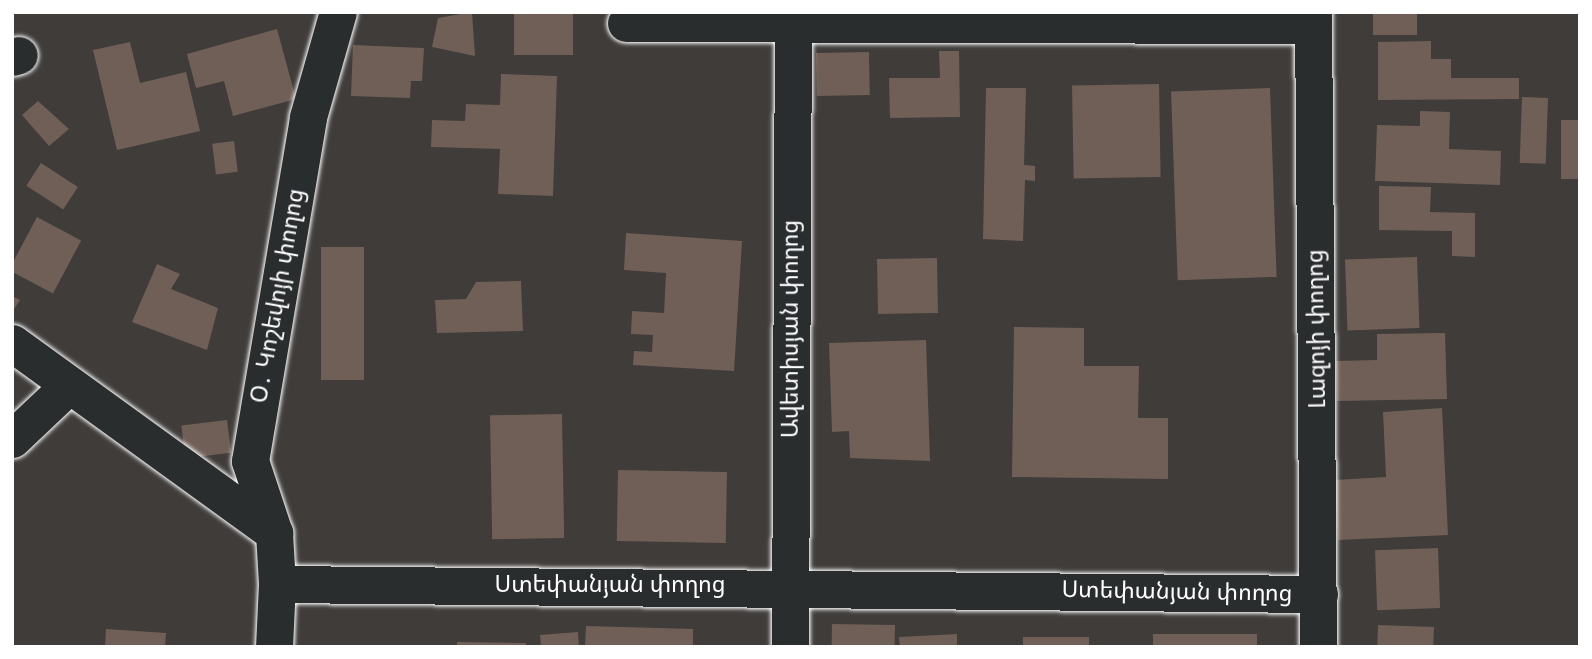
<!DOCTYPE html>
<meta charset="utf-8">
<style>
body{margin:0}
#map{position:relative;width:1592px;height:659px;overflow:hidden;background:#3f3c3a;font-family:Sriracha,"Noto Sans Armenian",sans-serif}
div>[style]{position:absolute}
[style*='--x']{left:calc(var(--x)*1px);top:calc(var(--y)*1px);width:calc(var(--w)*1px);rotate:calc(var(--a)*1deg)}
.building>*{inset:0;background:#705f57;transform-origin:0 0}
.roads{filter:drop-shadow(0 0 2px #fff) drop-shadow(0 0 2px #fff)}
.minor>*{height:37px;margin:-18.5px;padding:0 18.5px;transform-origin:18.5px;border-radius:18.5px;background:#2a2d2e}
span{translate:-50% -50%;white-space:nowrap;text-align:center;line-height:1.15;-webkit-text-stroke:7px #2a2d2e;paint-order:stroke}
.street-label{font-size:23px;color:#fff}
.frame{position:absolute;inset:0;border:14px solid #fff;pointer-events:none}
</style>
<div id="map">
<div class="building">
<div style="clip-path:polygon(472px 12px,475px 56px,432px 47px,438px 18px)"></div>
<div style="left:514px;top:12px;width:59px;height:43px"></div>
<div style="left:1373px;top:12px;width:44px;height:23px"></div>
<div style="clip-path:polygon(277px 29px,296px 99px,233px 116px,224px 81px,196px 88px,187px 54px)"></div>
<div style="clip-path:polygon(1431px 41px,1431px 59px,1451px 59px,1451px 78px,1519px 78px,1519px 99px,1378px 100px,1378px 42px)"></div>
<div style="clip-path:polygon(130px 42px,140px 83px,186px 72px,200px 131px,117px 150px,93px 50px)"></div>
<div style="clip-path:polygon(353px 45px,424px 48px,422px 81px,411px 81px,410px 98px,351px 96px)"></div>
<div style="clip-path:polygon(939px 51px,959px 51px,960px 117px,890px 118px,889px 78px,940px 78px)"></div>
<div style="left:869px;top:52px;width:43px;height:53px;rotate:89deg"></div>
<div style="clip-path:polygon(501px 74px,557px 76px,553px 196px,498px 194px,500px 149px,431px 147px,432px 120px,465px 121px,466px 104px,500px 105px)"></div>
<div style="left:1159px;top:84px;width:93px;height:87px;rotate:89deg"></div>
<div style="clip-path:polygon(986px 88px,1026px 88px,1024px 165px,1035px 166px,1035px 181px,1025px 180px,1023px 241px,983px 239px)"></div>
<div style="left:1270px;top:88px;width:189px;height:99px;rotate:88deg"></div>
<div style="left:1522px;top:97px;width:26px;height:66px;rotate:2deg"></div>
<div style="clip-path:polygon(38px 101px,69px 129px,49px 146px,22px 115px)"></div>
<div style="clip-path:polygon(1420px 111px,1450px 112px,1449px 149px,1501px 151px,1500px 185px,1375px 181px,1377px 125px,1420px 126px)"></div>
<div style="left:1580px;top:120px;width:59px;height:19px;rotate:90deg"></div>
<div style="left:234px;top:141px;width:31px;height:22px;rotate:83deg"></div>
<div style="left:41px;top:163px;width:44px;height:27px;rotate:33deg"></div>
<div style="clip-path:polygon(1379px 186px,1431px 187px,1430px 212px,1475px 213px,1475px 257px,1452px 256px,1452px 231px,1379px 230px)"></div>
<div style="left:37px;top:217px;width:50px;height:60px;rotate:28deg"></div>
<div style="clip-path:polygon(626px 233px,742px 241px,734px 371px,633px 365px,634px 351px,652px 352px,653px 335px,631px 334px,632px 311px,664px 313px,666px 273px,624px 270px)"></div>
<div style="left:321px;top:247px;width:43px;height:133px"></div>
<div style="left:1417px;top:257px;width:71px;height:72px;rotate:88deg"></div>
<div style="left:937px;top:258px;width:55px;height:60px;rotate:89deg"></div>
<div style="clip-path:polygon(157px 264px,180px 274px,171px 289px,218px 308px,207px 350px,132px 322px)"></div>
<div style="clip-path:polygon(521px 281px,523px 331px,437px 333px,435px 300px,466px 299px,476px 282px)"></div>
<div style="clip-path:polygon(12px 296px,20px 300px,12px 312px)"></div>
<div style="clip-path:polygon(1014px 327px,1084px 328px,1084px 366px,1139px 366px,1138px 418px,1168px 418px,1168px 479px,1012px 477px)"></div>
<div style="clip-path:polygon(1445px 333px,1447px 399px,1337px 401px,1336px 361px,1377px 360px,1377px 334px)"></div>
<div style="clip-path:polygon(926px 340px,930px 461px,850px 458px,849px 431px,832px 432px,829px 343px)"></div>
<div style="clip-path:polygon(1442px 408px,1448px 535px,1338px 540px,1335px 480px,1386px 477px,1383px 412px)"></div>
<div style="left:562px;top:414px;width:124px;height:72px;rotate:89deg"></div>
<div style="left:227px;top:420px;width:33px;height:46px;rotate:83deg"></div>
<div style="left:618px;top:470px;width:109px;height:71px;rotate:1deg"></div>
<div style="left:1438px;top:548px;width:60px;height:63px;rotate:88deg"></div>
<div style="left:832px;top:624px;width:63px;height:23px;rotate:1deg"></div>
<div style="left:1378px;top:625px;width:56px;height:22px;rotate:2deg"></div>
<div style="clip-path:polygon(586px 626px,693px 629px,693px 647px,585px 647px)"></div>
<div style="clip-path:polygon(106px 629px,166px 633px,165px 647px,105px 647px)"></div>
<div style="clip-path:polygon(578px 632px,579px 647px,541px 647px,540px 635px)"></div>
<div style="clip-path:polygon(957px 634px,957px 647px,900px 647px,899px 637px)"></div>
<div style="left:1153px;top:634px;width:104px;height:13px"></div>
<div style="left:1023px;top:637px;width:66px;height:10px"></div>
<div style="clip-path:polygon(457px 642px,526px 643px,526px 647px,457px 647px)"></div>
</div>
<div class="roads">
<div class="minor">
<div style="--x:1313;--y:12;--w:635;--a:89.55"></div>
<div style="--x:626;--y:23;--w:687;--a:0.17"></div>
<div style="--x:12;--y:57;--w:7;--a:-16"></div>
<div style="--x:12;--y:343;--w:324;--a:35.9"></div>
<div style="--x:274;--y:533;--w:51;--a:86.6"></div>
<div style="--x:277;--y:584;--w:1042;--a:0.55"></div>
<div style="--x:12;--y:439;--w:77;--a:-43.4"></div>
<div style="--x:274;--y:533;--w:76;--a:-108.4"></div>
<div style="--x:250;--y:461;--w:349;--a:-80.4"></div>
<div style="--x:308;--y:117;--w:109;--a:-74.1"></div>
<div style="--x:274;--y:647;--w:63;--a:-87.3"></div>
<div style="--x:790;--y:647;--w:635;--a:-89.73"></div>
</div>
</div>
<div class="street-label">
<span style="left:278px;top:296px;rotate:-80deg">Օ․ Կոշեվոյի փողոց</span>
<span style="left:791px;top:329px;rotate:-90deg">Ավետիսյան փողոց</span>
<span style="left:1317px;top:329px;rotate:-91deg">Լազոյի փողոց</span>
<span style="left:610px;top:585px">Ստեփանյան փողոց</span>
<span style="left:1177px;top:592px;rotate:1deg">Ստեփանյան փողոց</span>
</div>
<div class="frame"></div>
</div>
